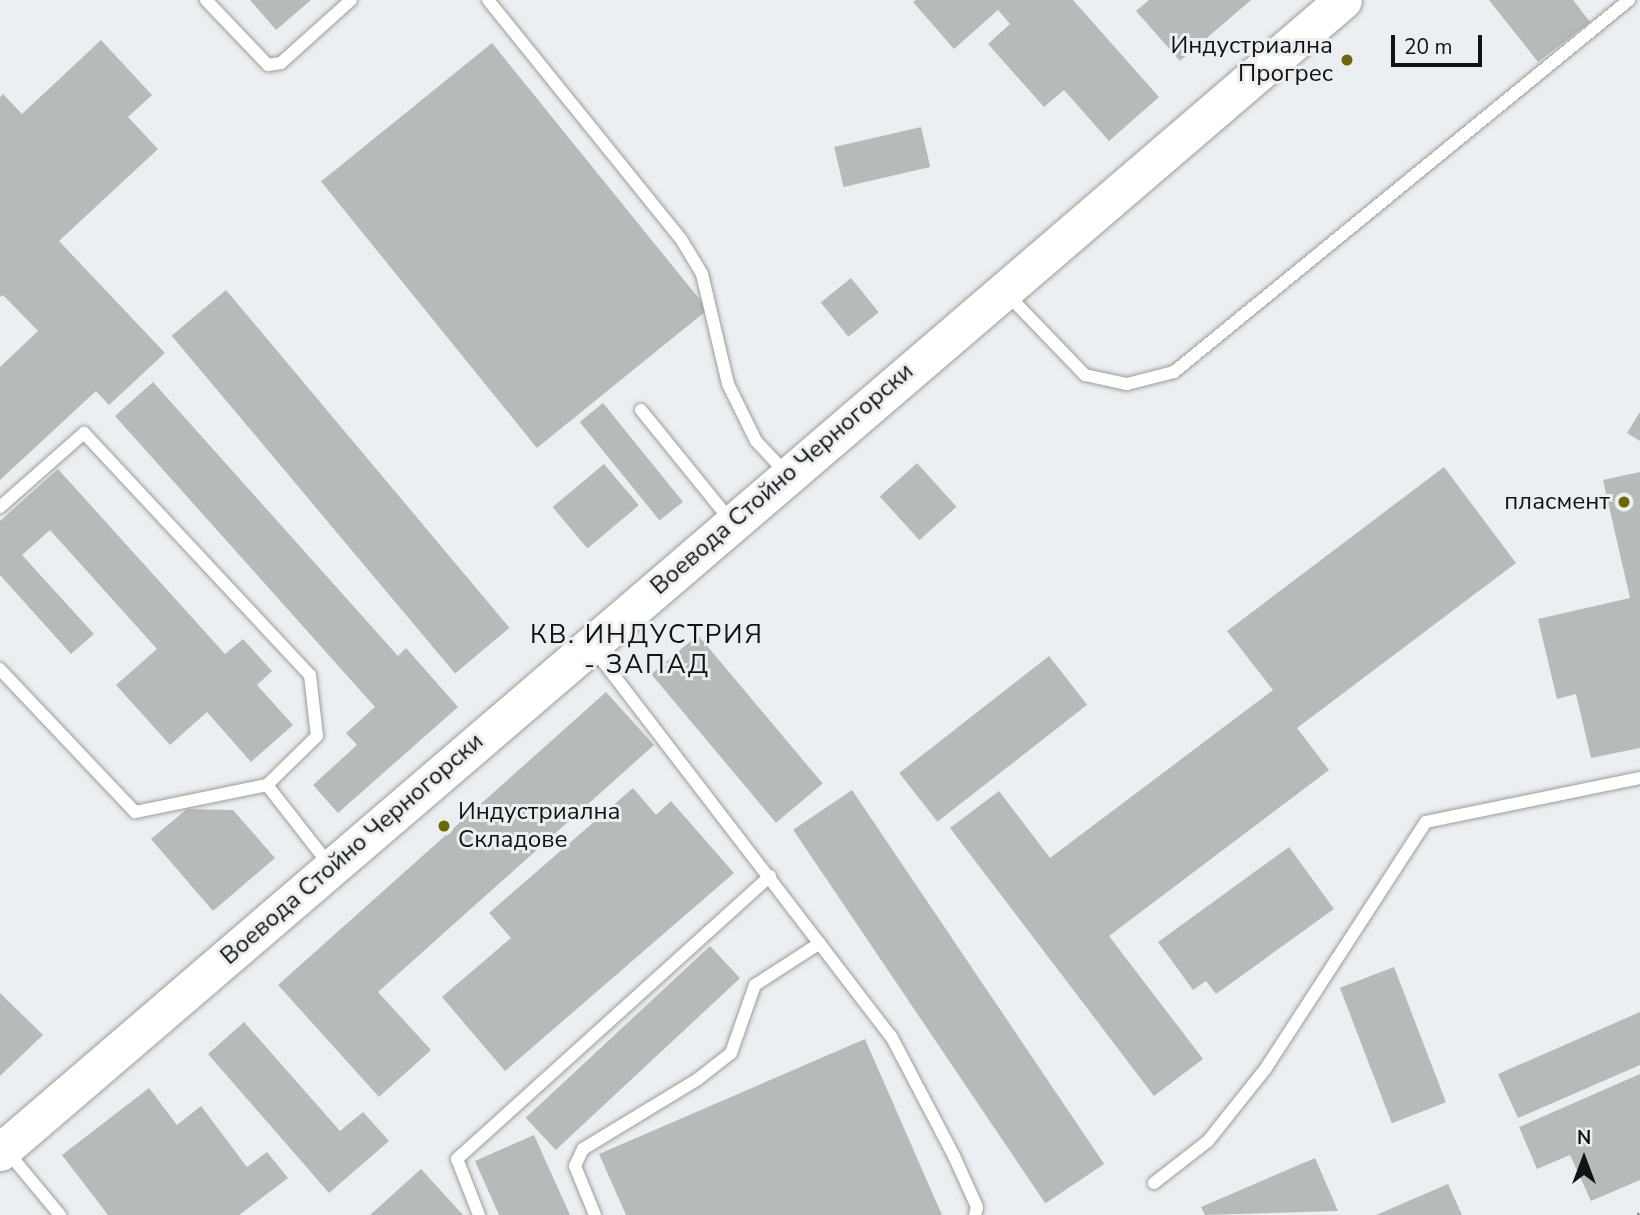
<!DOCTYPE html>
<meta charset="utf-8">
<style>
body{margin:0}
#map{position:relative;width:1640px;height:1215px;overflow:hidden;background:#eceff1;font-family:"Nunito Sans",sans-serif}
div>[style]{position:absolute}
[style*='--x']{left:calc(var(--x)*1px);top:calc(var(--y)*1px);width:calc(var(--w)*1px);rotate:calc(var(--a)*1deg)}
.building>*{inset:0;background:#b6babb;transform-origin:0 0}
.roads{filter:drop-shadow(0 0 2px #9a9e9f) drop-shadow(0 0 2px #9a9e9f)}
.lane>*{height:12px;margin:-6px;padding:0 6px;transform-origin:6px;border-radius:6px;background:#fff}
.secondary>*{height:37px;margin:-18.5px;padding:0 18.5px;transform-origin:18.5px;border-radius:18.5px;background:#fff}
.rail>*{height:5px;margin-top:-2.5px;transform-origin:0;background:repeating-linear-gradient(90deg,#7f8183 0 3.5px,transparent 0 10.5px)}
.dots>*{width:19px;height:19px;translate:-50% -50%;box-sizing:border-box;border:4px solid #eceff1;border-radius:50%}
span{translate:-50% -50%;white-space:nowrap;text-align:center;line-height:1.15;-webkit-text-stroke:6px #eceff1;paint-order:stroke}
.poi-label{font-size:24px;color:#111213}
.right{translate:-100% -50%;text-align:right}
.left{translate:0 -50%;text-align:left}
.street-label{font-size:24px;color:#111213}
.neighbourhood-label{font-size:26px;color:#111213;letter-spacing:2px}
.north{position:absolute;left:1549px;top:1124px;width:70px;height:70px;-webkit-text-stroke:5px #eceff1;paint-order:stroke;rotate:0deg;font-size:19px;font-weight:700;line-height:28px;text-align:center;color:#111213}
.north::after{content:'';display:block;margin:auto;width:24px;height:32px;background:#111213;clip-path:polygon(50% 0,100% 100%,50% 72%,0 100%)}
.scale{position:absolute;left:1391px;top:35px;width:91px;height:32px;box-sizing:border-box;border:4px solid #111213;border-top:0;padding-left:9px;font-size:21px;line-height:24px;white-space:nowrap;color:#111213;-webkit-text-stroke:5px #eceff1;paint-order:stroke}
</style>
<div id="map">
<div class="building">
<div style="clip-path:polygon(250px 0,311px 0,276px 30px)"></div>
<div style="clip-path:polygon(916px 0,1073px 0,1159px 97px,1109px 141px,1064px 90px,1044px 107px,988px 44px,1010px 24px,998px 10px,954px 49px,913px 2px)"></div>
<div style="clip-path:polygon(1149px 0,1251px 0,1180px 61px,1136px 11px)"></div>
<div style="clip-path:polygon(1489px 0,1573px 0,1590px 22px,1538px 62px)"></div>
<div style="clip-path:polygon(101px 40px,152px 95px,128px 117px,158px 149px,59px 241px,165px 353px,109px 405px,96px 391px,0 480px,0 367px,38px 331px,3px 295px,0 297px,0 97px,3px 94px,22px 114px)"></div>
<div style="left:492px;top:43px;width:343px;height:220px;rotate:51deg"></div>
<div style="left:921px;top:127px;width:41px;height:89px;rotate:77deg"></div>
<div style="left:851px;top:278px;width:44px;height:39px;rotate:51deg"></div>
<div style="left:226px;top:290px;width:441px;height:71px;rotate:50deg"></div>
<div style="clip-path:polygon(153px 382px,398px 656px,406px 648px,458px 707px,338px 813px,313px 785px,357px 745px,346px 733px,375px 707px,115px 416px)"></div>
<div style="left:603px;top:403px;width:127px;height:30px;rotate:51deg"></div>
<div style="clip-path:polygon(1640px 412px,1640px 441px,1627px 433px)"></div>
<div style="left:917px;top:463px;width:59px;height:50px;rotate:48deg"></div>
<div style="left:604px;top:464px;width:54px;height:67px;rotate:50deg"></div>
<div style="clip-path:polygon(1444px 467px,1516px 563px,1297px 728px,1329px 770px,1109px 936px,1203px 1059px,1154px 1096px,950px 828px,999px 791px,1050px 858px,1273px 690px,1227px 631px)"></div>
<div style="clip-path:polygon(58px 469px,225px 654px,243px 639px,272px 671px,257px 685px,293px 725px,251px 762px,207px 712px,170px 745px,116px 685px,157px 649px,50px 530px,22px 555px,94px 634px,71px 654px,0 575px,0 521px)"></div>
<div style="clip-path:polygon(1640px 472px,1640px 748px,1591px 758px,1576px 694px,1557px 699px,1538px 619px,1630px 598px,1603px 480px)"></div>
<div style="left:698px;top:635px;width:194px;height:61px;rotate:50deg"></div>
<div style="left:1049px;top:656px;width:62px;height:190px;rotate:52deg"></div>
<div style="clip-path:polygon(606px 692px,654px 745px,378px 992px,431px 1050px,379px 1097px,278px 985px)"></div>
<div style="clip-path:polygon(633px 788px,656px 815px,671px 801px,734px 873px,505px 1071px,442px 997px,511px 938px,489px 913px)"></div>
<div style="left:852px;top:790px;width:451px;height:71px;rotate:56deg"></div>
<div style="clip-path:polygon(187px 809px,233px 810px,275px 858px,213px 911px,151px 839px)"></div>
<div style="clip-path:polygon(1289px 847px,1334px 909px,1216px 994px,1206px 981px,1193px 990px,1158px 942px)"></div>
<div style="left:710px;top:946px;width:44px;height:252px;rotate:47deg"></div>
<div style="left:1394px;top:967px;width:145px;height:58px;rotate:69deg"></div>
<div style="clip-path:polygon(0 993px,43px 1035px,0 1076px)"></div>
<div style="clip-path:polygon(1640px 1012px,1640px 1065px,1518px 1118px,1498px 1074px)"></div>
<div style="clip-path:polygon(244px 1022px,340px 1131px,363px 1112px,389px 1141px,329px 1193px,208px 1054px)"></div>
<div style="clip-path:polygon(865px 1039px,942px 1215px,626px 1215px,599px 1154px)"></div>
<div style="clip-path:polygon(1640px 1074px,1640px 1180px,1591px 1201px,1570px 1155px,1537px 1169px,1519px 1127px)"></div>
<div style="clip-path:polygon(149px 1088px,177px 1125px,201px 1106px,247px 1167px,267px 1152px,288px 1178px,239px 1215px,108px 1215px,62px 1155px)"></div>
<div style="clip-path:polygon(534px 1135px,570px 1215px,499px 1215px,475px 1161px)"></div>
<div style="clip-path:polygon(1315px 1158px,1338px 1211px,1205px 1215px,1201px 1207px)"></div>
<div style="clip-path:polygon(421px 1169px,463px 1215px,370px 1215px)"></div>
<div style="clip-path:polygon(1448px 1184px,1462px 1215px,1376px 1215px)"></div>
</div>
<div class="roads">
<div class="lane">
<div style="--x:206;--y:0;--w:90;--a:46.4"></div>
<div style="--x:268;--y:65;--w:13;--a:-9"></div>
<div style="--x:281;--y:63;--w:94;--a:-42"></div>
<div style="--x:488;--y:0;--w:307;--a:51.1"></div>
<div style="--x:681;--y:239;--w:41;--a:59"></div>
<div style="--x:702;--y:274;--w:113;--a:76.7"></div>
<div style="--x:728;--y:384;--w:64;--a:63.8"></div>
<div style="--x:756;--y:441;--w:45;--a:46.8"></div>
<div style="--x:1006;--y:293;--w:114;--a:46.1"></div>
<div style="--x:1085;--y:375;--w:43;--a:12.1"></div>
<div style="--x:1127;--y:384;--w:49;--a:-14.3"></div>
<div style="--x:1174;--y:372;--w:588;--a:-39.27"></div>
<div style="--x:641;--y:410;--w:143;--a:51"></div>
<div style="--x:0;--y:507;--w:112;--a:-41.4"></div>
<div style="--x:84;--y:433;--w:331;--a:47"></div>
<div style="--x:310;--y:675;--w:61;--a:83.5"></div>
<div style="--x:317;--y:736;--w:70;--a:135.6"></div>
<div style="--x:267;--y:785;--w:135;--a:168.4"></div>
<div style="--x:135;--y:812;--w:197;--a:-133.4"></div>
<div style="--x:592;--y:647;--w:491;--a:52.5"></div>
<div style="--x:891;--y:1036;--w:136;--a:62.3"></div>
<div style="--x:954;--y:1156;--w:56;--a:65.7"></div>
<div style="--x:977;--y:1207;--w:8;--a:104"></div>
<div style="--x:267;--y:785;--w:104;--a:52"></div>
<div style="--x:6;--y:1150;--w:85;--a:50.3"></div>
<div style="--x:1154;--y:1183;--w:68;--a:-37.9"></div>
<div style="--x:1208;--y:1141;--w:93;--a:-51.5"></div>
<div style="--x:1266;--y:1068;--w:293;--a:-57"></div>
<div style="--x:1426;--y:822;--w:218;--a:-11.6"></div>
<div style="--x:479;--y:1215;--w:60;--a:-111.4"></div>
<div style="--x:457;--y:1159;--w:422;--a:-42.1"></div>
<div style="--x:595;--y:1215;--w:53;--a:-112.2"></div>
<div style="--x:575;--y:1166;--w:19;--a:-65"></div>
<div style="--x:583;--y:1149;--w:135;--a:-31.3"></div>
<div style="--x:698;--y:1079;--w:42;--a:-38.2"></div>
<div style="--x:731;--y:1053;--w:72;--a:-70.6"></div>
<div style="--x:755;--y:985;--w:77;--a:-32.9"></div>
</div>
<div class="secondary">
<div style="--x:0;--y:1152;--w:1769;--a:-40.62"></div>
</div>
</div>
<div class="rail">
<div style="--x:1638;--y:1215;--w:2;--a:-27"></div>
</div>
<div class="dots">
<div style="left:1347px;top:60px;background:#6c6700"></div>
<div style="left:1624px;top:502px;background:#6c6700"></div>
<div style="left:444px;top:826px;background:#6c6700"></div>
</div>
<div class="poi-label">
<span class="right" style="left:1333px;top:60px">Индустриална<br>Прогрес</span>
<span class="right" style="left:1610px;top:502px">пласмент</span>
<span class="left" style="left:458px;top:826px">Индустриална<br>Складове</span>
</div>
<div class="street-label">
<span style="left:782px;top:479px;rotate:-41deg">Воевода Стойно Черногорски</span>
<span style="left:352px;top:849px;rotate:-41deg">Воевода Стойно Черногорски</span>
</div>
<div class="neighbourhood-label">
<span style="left:647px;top:650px">КВ. ИНДУСТРИЯ<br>- ЗАПАД</span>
</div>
<div class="north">N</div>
<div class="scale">20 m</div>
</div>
